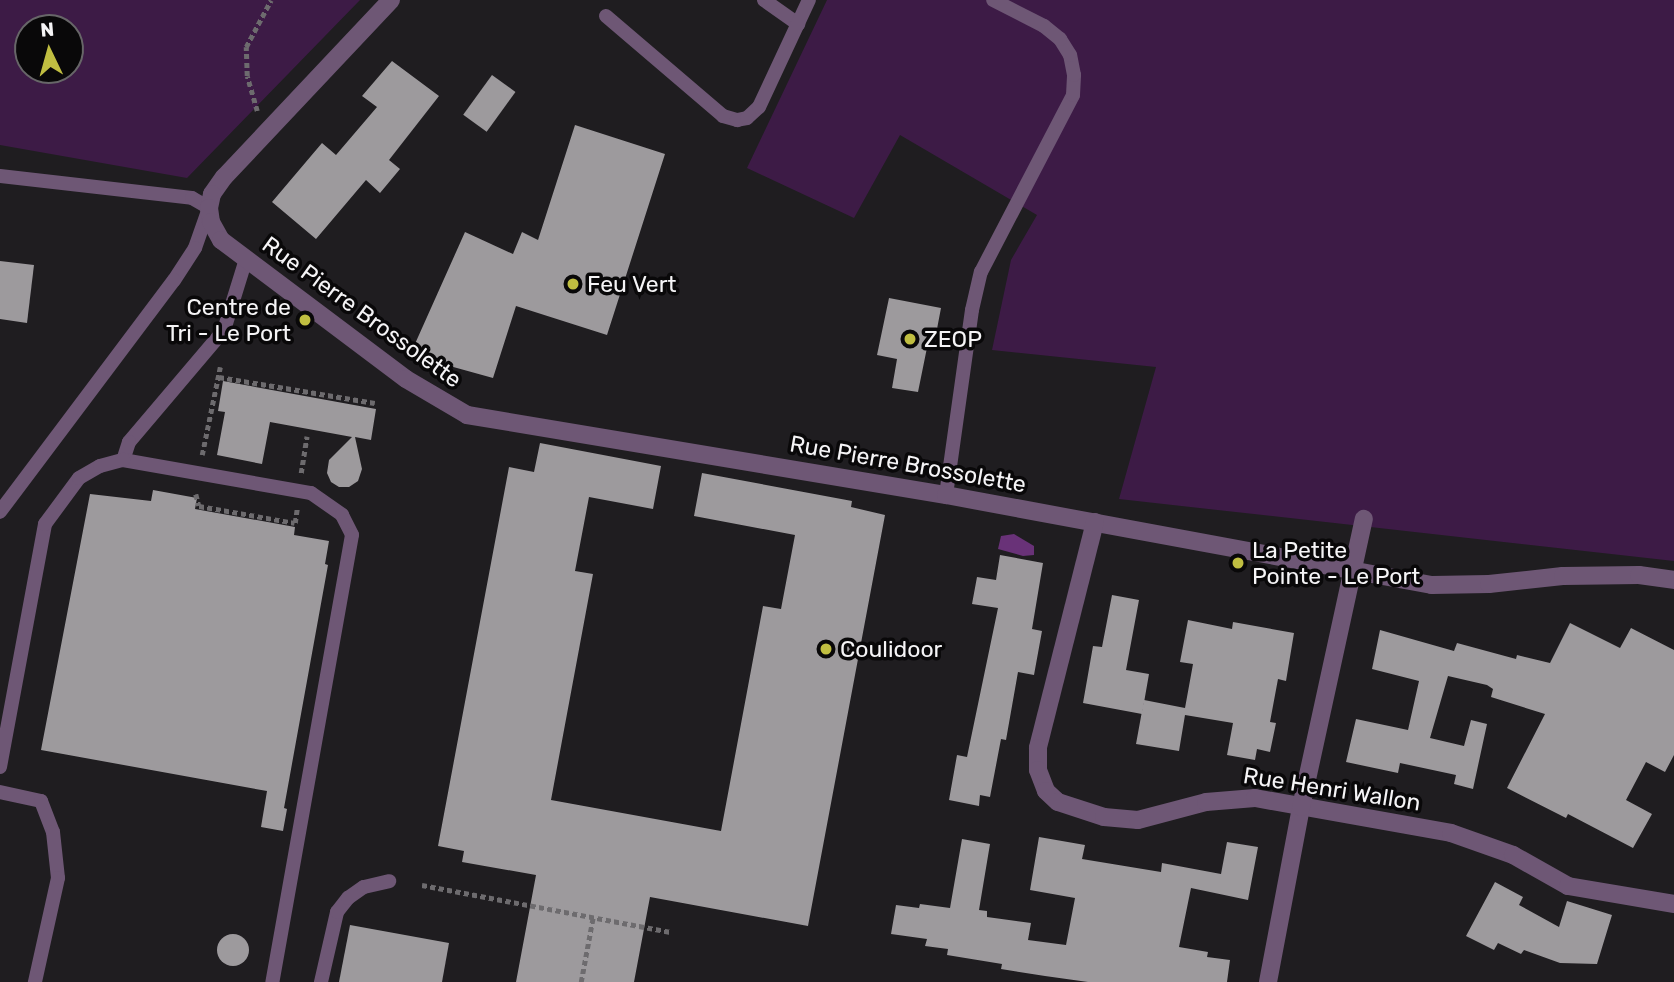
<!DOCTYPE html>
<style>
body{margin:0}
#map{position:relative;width:1674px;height:982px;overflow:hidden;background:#1f1d20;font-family:Rubik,sans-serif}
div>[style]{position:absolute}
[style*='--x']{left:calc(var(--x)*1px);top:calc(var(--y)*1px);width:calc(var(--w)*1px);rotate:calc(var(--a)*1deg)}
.green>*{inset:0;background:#3d1b46}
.water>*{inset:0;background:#693278}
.building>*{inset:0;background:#9d9a9d;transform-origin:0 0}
.round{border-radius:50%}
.path>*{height:4.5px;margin-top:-2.25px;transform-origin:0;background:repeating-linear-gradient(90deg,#6d6b6e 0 5px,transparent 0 8.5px)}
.lane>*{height:14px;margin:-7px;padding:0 7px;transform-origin:7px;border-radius:7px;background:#6e5775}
.street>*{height:18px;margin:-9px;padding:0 9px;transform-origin:9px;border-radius:9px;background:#6e5775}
.dots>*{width:19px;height:19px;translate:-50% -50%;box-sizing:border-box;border:4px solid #090809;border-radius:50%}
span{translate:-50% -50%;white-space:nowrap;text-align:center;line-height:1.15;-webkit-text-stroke:7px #090809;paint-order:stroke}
.poi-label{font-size:23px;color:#f5f4f6}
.left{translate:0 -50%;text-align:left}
.right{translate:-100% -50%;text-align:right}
.street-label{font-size:23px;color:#f5f4f6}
.north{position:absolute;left:14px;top:14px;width:70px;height:70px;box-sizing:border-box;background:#090809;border:2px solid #676668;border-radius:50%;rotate:355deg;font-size:19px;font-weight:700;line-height:28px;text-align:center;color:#f5f4f6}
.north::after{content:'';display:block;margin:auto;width:24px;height:32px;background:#c0be41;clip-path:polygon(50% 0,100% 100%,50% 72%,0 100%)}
</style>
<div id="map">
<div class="green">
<div style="clip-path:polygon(evenodd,0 0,360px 0,187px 178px,0 145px,0 0,70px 28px,70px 70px,28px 70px,28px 28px,70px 28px)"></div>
<div style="clip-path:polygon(827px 0,1674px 0,1674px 561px,1119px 499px,1156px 367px,992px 350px,1011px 260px,1037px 215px,900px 135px,854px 218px,747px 168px)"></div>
</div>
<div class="water">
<div style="clip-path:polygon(1014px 534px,1034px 546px,1034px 555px,1023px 556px,998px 549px,1001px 536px)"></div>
</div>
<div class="building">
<div style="clip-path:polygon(392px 61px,439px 96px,389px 160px,400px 169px,380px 193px,366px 180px,316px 239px,272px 202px,322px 143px,336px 155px,377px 107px,362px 96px)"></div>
<div style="left:492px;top:75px;width:29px;height:49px;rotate:36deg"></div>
<div style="clip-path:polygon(575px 125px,665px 154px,607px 335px,516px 306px,493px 378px,410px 355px,465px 232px,513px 254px,522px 232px,538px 240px)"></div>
<div style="clip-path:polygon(0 261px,34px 265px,27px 323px,0 319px)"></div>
<div style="clip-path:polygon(889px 298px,941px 308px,937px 329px,931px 328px,918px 392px,892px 388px,897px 359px,877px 355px)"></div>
<div style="clip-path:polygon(223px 381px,376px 409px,371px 440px,355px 437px,362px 469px,358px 481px,349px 487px,339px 487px,331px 482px,327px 473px,329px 460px,352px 437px,270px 422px,262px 464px,217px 455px,225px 412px,218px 411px)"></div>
<div style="clip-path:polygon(540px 443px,661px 466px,653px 509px,589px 497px,575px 571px,593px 574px,551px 800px,721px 831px,763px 606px,781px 609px,795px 535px,694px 516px,702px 473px,852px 501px,851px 507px,885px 515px,808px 926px,650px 897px,634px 982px,516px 982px,536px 875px,462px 862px,464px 851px,438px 846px,509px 467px,534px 472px)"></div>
<div style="clip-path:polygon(153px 490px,197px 498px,195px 509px,295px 527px,294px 535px,329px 541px,325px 564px,328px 565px,284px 808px,287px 809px,283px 831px,261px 827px,267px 791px,41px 750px,90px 494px,151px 501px)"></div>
<div style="clip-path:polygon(1000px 555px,1043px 563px,1032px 629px,1042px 631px,1034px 675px,1018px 672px,1006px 740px,1001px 739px,990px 797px,980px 795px,979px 806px,949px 800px,957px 755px,967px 757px,998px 608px,972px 604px,977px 577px,996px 580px)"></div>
<div style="clip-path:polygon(1112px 595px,1139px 600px,1126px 670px,1149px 674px,1142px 714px,1083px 703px,1093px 646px,1102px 647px)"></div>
<div style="clip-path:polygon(1188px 620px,1232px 629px,1233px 622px,1294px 633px,1286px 681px,1278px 679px,1270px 722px,1276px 723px,1270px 752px,1257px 749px,1255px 760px,1227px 755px,1233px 723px,1185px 715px,1179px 751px,1136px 744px,1144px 700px,1185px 708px,1193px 664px,1180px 662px)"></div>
<div style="clip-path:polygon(1570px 623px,1620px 648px,1631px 628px,1674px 650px,1674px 755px,1665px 772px,1646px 762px,1626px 800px,1652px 814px,1633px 848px,1568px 814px,1566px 818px,1507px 788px,1545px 714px,1491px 697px,1493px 689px,1487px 685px,1448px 676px,1430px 738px,1464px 746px,1471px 720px,1487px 724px,1473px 789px,1454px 784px,1456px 775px,1400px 763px,1398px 773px,1346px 762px,1356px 719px,1408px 730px,1419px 681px,1372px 669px,1380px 630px,1454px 651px,1457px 643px,1516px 659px,1517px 655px,1550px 663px)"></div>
<div style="clip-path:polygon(1039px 837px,1085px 845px,1082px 859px,1161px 872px,1162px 863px,1221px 874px,1227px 842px,1258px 847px,1248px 900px,1191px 888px,1179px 947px,1208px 952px,1207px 957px,1230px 960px,1227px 982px,1088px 982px,1045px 976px,1001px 969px,1002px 964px,947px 955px,948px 949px,925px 946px,927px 939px,891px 934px,896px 905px,919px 908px,920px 904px,950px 908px,962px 839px,990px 844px,979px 910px,987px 911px,987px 917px,1031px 923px,1028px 940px,1066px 945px,1075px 898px,1030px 890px)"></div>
<div style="clip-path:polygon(1495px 882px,1523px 897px,1519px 905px,1559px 927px,1567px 901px,1612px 915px,1597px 964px,1560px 963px,1524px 950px,1521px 954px,1498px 943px,1494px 950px,1466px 936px)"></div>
<div style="clip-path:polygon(350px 925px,449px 943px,442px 982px,339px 982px)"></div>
<div class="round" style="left:217px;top:934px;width:32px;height:32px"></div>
</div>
<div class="path">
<div style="--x:257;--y:111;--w:36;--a:-106"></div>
<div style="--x:247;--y:76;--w:29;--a:-92"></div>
<div style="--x:246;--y:47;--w:53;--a:-62"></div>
<div style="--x:219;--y:377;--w:158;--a:9.5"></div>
<div style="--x:202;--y:455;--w:90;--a:-78.4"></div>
<div style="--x:301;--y:473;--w:37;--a:-81"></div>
<div style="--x:196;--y:494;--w:12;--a:76"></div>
<div style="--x:199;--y:506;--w:97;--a:10"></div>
<div style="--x:295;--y:523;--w:15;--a:-82"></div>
<div style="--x:422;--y:885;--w:253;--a:10.7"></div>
<div style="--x:581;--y:982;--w:66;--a:-79.5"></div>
</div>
<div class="lane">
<div style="--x:764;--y:0;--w:42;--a:35.2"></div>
<div style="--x:606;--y:16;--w:154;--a:40.5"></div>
<div style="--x:723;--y:116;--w:15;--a:16"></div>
<div style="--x:737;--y:120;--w:10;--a:-11"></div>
<div style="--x:747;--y:118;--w:16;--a:-43"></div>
<div style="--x:759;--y:107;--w:118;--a:-65"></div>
<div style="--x:0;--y:176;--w:193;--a:6.5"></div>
<div style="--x:192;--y:198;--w:20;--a:30"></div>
<div style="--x:209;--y:208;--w:42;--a:109.3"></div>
<div style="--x:195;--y:248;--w:38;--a:123"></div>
<div style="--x:174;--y:280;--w:290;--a:126.9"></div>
<div style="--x:246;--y:259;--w:74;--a:107.2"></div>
<div style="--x:224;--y:330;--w:147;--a:130.3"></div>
<div style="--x:129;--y:442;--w:19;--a:108"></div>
<div style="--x:123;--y:460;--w:191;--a:10"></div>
<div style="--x:311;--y:493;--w:38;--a:35"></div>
<div style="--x:342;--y:515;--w:22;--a:63"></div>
<div style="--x:352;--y:535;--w:454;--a:100.1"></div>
<div style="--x:946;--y:495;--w:187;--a:-82"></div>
<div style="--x:972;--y:310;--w:39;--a:-77"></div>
<div style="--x:981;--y:272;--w:199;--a:-62.5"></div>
<div style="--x:1073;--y:95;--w:20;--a:-87"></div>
<div style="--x:1074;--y:75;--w:20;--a:-101"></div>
<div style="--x:1070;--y:55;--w:19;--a:-122"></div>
<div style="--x:1060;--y:39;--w:21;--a:-141"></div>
<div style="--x:1044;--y:26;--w:57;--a:-153"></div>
<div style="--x:0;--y:767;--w:247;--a:-79.5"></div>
<div style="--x:45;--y:524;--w:57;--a:-53.5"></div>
<div style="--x:79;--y:478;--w:24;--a:-30"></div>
<div style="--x:100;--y:466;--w:24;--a:-15"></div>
<div style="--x:0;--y:792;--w:42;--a:12.4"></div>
<div style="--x:41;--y:801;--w:33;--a:69"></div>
<div style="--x:53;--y:832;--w:46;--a:83.8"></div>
<div style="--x:58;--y:878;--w:107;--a:102.5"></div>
<div style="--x:321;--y:982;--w:72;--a:-77.1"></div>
<div style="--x:337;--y:912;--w:18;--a:-52"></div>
<div style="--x:348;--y:898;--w:19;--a:-35"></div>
<div style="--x:364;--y:887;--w:26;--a:-13"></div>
</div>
<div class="street">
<div style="--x:391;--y:0;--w:243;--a:133.3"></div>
<div style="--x:224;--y:177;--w:21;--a:125"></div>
<div style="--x:212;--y:194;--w:14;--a:102"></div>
<div style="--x:209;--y:208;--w:14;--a:82"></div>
<div style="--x:211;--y:222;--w:21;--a:61"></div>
<div style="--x:221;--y:240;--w:231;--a:36.9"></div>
<div style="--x:406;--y:379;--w:71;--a:30.5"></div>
<div style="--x:467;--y:415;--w:486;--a:9.5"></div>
<div style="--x:946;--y:495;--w:494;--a:10.5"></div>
<div style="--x:1432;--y:585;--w:57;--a:-1"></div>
<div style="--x:1489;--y:584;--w:74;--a:-6.2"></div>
<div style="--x:1563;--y:576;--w:76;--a:-0.8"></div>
<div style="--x:1639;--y:575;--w:35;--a:8"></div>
<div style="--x:1095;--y:522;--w:233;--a:104.2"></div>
<div style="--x:1038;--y:748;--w:22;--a:90"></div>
<div style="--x:1038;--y:770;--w:22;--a:69"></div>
<div style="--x:1046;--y:791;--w:16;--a:43"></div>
<div style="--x:1058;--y:802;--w:48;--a:18.1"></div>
<div style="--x:1104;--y:817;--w:34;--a:5"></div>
<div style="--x:1138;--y:820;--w:70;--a:-14.8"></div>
<div style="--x:1206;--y:802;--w:49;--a:-4.7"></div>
<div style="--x:1255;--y:798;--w:199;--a:10.1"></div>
<div style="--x:1451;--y:833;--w:66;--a:19.5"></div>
<div style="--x:1513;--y:855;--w:63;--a:29.4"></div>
<div style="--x:1568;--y:886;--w:108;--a:9.6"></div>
<div style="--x:1268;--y:982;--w:178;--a:-79.3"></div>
<div style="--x:1301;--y:807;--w:295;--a:-77.7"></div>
</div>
<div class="dots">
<div style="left:573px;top:284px;background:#c0be41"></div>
<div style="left:305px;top:320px;background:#c0be41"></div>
<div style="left:910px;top:339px;background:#c0be41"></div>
<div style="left:1238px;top:563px;background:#c0be41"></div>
<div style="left:826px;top:649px;background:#c0be41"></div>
</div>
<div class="poi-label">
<span class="left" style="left:587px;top:284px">Feu Vert</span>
<span class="right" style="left:291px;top:320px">Centre de<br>Tri - Le Port</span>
<span class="left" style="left:924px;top:339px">ZEOP</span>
<span class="left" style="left:1252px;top:563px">La Petite<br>Pointe - Le Port</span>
<span class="left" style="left:840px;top:649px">Coulidoor</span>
</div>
<div class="street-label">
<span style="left:362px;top:312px;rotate:36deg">Rue Pierre Brossolette</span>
<span style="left:908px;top:464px;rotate:10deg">Rue Pierre Brossolette</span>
<span style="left:1332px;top:789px;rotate:9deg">Rue Henri Wallon</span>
</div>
<div class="north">N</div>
</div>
